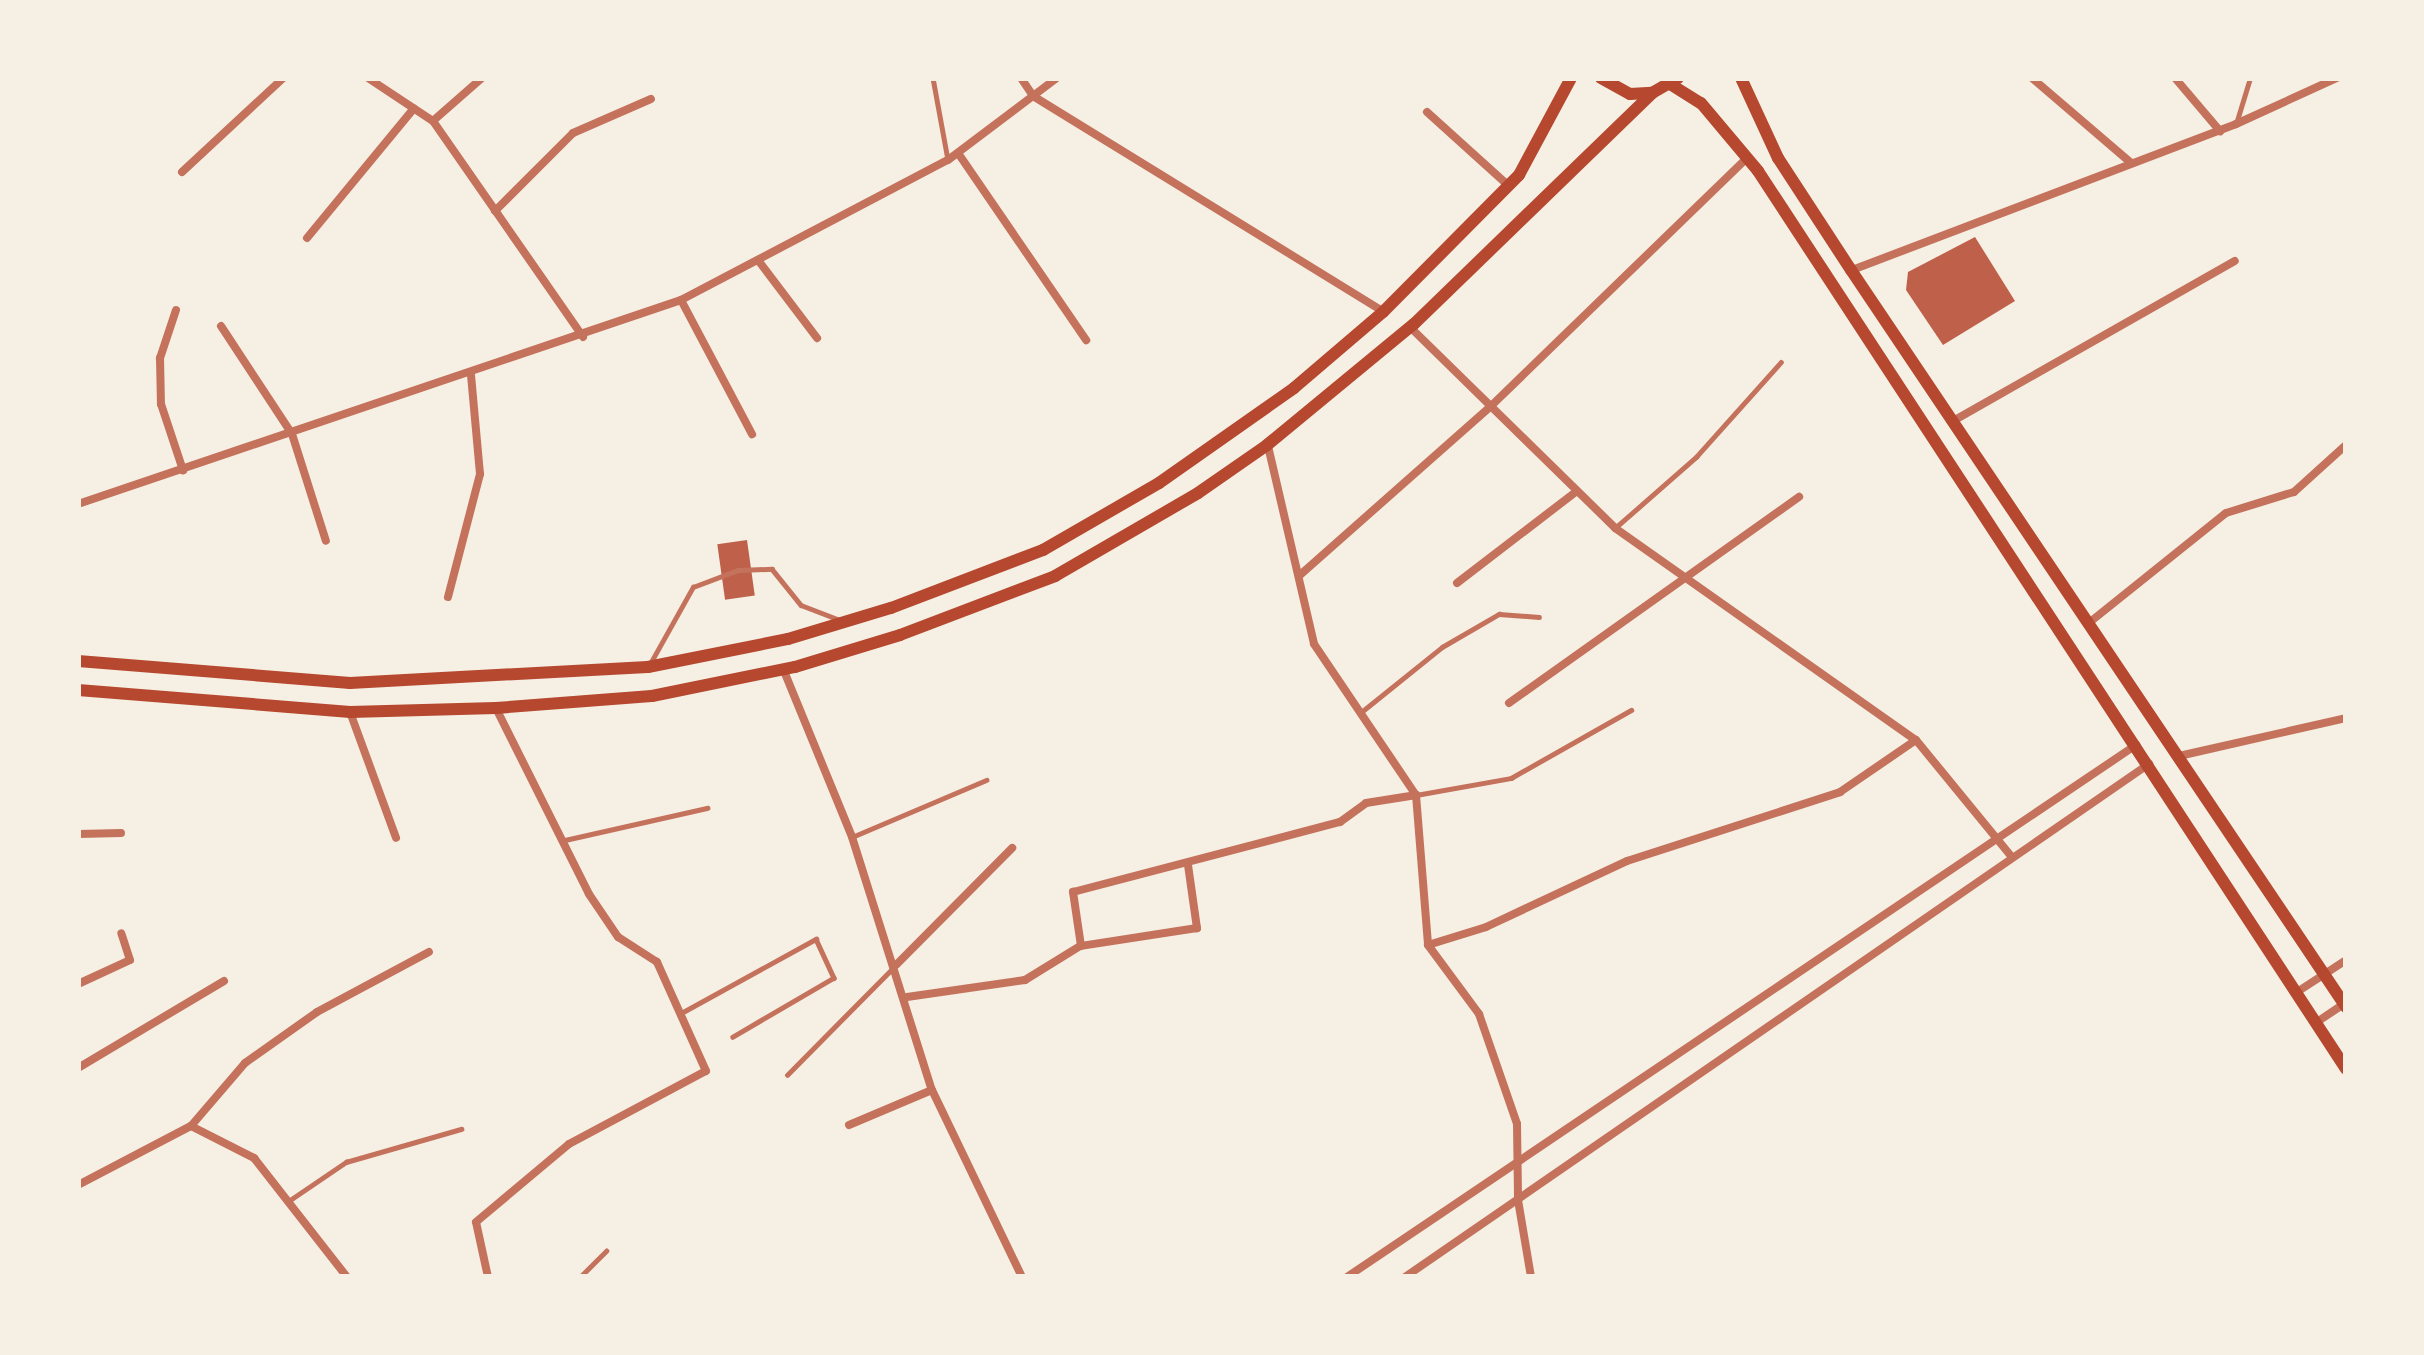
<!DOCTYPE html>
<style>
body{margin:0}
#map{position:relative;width:2424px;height:1355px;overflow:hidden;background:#f6efe4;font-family:"Exo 2",sans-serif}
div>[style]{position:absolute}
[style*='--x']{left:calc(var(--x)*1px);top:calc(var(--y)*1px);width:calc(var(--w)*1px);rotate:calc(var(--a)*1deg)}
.building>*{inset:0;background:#bf614a;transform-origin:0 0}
.service>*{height:4.5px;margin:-2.25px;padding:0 2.25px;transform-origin:2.25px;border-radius:2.25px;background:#c5725c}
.minor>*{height:8px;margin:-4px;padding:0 4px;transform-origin:4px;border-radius:4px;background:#c5725c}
.primary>*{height:12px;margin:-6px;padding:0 6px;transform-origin:6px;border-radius:6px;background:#b5482f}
span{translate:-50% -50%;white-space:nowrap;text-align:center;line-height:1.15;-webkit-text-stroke:12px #f6efe4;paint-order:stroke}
.frame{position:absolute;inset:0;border:81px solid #f6efe4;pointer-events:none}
</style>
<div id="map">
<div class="building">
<div style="clip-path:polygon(1975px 237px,2015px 301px,1943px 345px,1906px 290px,1908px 272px)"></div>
<div style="left:747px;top:540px;width:56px;height:30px;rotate:82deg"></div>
</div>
<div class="service">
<div style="--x:933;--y:78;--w:83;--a:79.6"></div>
<div style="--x:2236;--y:124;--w:48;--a:-73.1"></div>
<div style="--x:1615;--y:528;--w:108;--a:-41.2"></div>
<div style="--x:1696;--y:457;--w:127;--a:-48.2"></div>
<div style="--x:651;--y:662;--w:86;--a:-60.8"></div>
<div style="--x:693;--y:587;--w:48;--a:-20.7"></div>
<div style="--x:738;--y:570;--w:34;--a:-2"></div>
<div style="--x:772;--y:569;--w:46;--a:51.1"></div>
<div style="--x:801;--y:605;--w:42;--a:21"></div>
<div style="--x:1360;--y:713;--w:105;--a:-38.8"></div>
<div style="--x:1442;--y:647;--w:66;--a:-30.1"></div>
<div style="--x:1499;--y:614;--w:40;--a:4.3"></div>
<div style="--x:1416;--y:795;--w:97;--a:-10.1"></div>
<div style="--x:1511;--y:778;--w:138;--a:-29.5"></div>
<div style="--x:852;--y:837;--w:146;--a:-23"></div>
<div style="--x:565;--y:840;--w:146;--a:-12.7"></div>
<div style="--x:683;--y:1012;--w:152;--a:-28.8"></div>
<div style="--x:816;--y:939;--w:43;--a:65.2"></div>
<div style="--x:834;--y:978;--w:117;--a:149.7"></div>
<div style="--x:787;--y:1075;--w:149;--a:-45.3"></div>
<div style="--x:290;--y:1200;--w:68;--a:-34.2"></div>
<div style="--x:346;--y:1162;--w:120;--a:-16"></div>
<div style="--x:580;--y:1277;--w:37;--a:-45"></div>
</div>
<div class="minor">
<div style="--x:368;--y:78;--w:78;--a:33.5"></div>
<div style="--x:433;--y:121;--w:263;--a:55.2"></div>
<div style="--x:1021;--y:78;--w:22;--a:56"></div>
<div style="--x:1033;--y:96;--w:410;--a:31.6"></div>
<div style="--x:2032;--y:78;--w:130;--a:40.6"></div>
<div style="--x:2175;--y:78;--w:70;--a:49.7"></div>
<div style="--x:1427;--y:112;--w:110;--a:42.1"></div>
<div style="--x:434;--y:120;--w:64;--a:-41.2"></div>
<div style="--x:958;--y:153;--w:227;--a:55.6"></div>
<div style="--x:182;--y:172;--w:138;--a:-42.9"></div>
<div style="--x:495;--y:211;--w:110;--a:-45"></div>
<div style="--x:573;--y:133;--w:85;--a:-23.6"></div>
<div style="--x:307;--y:238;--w:168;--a:-50.5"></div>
<div style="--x:758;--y:260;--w:98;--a:52.9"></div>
<div style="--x:1852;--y:270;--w:411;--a:-20.8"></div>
<div style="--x:2236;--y:124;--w:111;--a:-24.5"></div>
<div style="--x:681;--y:300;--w:152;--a:62.1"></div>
<div style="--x:176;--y:310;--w:51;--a:108.4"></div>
<div style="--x:160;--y:358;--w:46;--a:88.8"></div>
<div style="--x:161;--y:404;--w:70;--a:71.6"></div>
<div style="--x:221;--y:326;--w:129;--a:56.7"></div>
<div style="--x:292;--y:434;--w:112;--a:72.4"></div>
<div style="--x:1411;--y:328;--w:286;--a:44.4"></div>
<div style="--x:1615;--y:528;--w:368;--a:35.2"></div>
<div style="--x:1916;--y:740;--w:149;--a:50.7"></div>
<div style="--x:1953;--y:421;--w:324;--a:-29.6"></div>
<div style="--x:1268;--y:446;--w:203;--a:76.9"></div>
<div style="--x:1314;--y:644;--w:182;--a:56"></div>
<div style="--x:1416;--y:795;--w:150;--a:85.4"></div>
<div style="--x:1428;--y:945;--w:86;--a:53.5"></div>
<div style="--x:1479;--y:1014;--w:116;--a:70.9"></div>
<div style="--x:1517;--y:1124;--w:76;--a:89.2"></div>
<div style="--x:1518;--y:1200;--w:78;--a:80.4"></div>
<div style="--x:78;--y:504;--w:637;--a:-18.69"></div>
<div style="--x:681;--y:300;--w:301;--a:-27.7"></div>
<div style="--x:948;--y:160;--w:136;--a:-37"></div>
<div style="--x:1300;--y:575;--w:254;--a:-41.5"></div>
<div style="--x:1490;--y:407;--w:358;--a:-44.1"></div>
<div style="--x:1457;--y:583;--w:151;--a:-37.5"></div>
<div style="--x:448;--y:597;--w:127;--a:-75.4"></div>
<div style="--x:480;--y:474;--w:99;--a:-95.2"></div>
<div style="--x:2090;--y:622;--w:174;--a:-38.7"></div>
<div style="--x:2226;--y:513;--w:71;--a:-17.2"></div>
<div style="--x:2294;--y:492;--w:70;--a:-42.1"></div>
<div style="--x:784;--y:671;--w:179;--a:67.7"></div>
<div style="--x:852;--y:837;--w:265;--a:72.5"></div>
<div style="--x:932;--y:1090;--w:208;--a:64.3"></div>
<div style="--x:1509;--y:703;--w:356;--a:-35.4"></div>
<div style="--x:350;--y:712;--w:134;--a:69.9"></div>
<div style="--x:2179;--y:756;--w:171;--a:-12.8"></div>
<div style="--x:78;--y:834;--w:43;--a:-1.3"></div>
<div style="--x:1188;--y:865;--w:64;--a:81.9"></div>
<div style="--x:1197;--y:928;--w:117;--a:171.2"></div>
<div style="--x:1081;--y:946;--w:55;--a:-98.4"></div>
<div style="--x:1073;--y:892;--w:276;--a:-14.7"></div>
<div style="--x:1340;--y:822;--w:32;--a:-36"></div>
<div style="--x:1366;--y:803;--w:51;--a:-9.1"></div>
<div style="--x:1428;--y:945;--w:61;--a:-17.2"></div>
<div style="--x:1486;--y:927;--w:156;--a:-25.1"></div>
<div style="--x:1627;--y:861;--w:224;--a:-17.9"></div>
<div style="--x:1840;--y:792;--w:92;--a:-34.4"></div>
<div style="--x:896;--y:965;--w:165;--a:-45.2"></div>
<div style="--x:78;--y:984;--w:57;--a:-24.8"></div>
<div style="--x:130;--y:960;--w:28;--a:-108"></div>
<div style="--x:2297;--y:992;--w:59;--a:-33.1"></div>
<div style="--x:907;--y:997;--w:119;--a:-8.2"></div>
<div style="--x:1025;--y:980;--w:65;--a:-31.7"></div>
<div style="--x:2317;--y:1022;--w:32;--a:-34"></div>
<div style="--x:78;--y:1068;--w:170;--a:-30.8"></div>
<div style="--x:849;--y:1125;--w:90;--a:-22.9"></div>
<div style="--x:191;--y:1126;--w:71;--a:26.9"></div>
<div style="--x:254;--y:1158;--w:151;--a:52"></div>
<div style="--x:78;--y:1185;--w:127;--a:-27.6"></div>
<div style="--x:191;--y:1126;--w:83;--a:-49.4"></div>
<div style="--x:245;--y:1063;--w:88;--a:-35.3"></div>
<div style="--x:317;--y:1012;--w:127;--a:-28.2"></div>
<div style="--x:488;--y:1277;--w:56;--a:-102.3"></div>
<div style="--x:476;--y:1222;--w:121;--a:-40"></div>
<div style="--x:569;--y:1144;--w:155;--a:-28.1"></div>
<div style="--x:706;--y:1071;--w:120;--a:-114.2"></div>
<div style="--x:657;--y:962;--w:46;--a:-147.3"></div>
<div style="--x:618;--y:937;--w:52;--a:-124"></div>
<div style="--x:589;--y:894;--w:206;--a:-116.6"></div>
<div style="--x:1347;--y:1277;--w:952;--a:-33.99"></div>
<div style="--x:1405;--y:1277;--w:904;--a:-34.59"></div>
</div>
<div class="primary">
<div style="--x:1601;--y:78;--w:33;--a:29"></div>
<div style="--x:1630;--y:94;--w:22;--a:-3"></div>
<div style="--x:1652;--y:93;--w:30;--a:-30"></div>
<div style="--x:1741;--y:78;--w:88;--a:65.2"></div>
<div style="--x:1778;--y:158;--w:134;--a:56.9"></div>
<div style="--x:1851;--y:270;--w:888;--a:56.11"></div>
<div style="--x:1670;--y:84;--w:36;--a:32"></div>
<div style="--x:1701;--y:103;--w:89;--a:50"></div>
<div style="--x:1758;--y:171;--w:1073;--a:56.78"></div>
<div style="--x:78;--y:661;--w:273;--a:4.6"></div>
<div style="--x:350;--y:683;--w:298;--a:-3.1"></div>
<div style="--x:648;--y:667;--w:143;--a:-11.3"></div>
<div style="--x:788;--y:639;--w:108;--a:-16.8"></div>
<div style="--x:891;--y:608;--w:163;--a:-20.9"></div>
<div style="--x:1043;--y:550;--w:134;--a:-30"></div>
<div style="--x:1159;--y:483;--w:165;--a:-35.1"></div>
<div style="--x:1294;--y:388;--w:117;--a:-40.5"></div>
<div style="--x:1383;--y:312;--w:193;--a:-45.2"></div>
<div style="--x:1519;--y:175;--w:110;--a:-61.8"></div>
<div style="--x:78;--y:690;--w:273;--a:4.6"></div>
<div style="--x:350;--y:712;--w:146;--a:-1.6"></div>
<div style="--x:496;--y:708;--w:156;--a:-4.4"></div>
<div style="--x:652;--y:696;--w:146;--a:-11.5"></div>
<div style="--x:795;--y:667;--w:110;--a:-16.9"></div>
<div style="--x:900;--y:635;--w:166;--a:-20.8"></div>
<div style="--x:1055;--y:576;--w:165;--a:-30.1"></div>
<div style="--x:1198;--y:493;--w:84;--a:-34.8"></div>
<div style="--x:1267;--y:445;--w:190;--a:-39.5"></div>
<div style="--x:1414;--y:324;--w:332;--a:-44.1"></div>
</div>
<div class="frame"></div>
</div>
